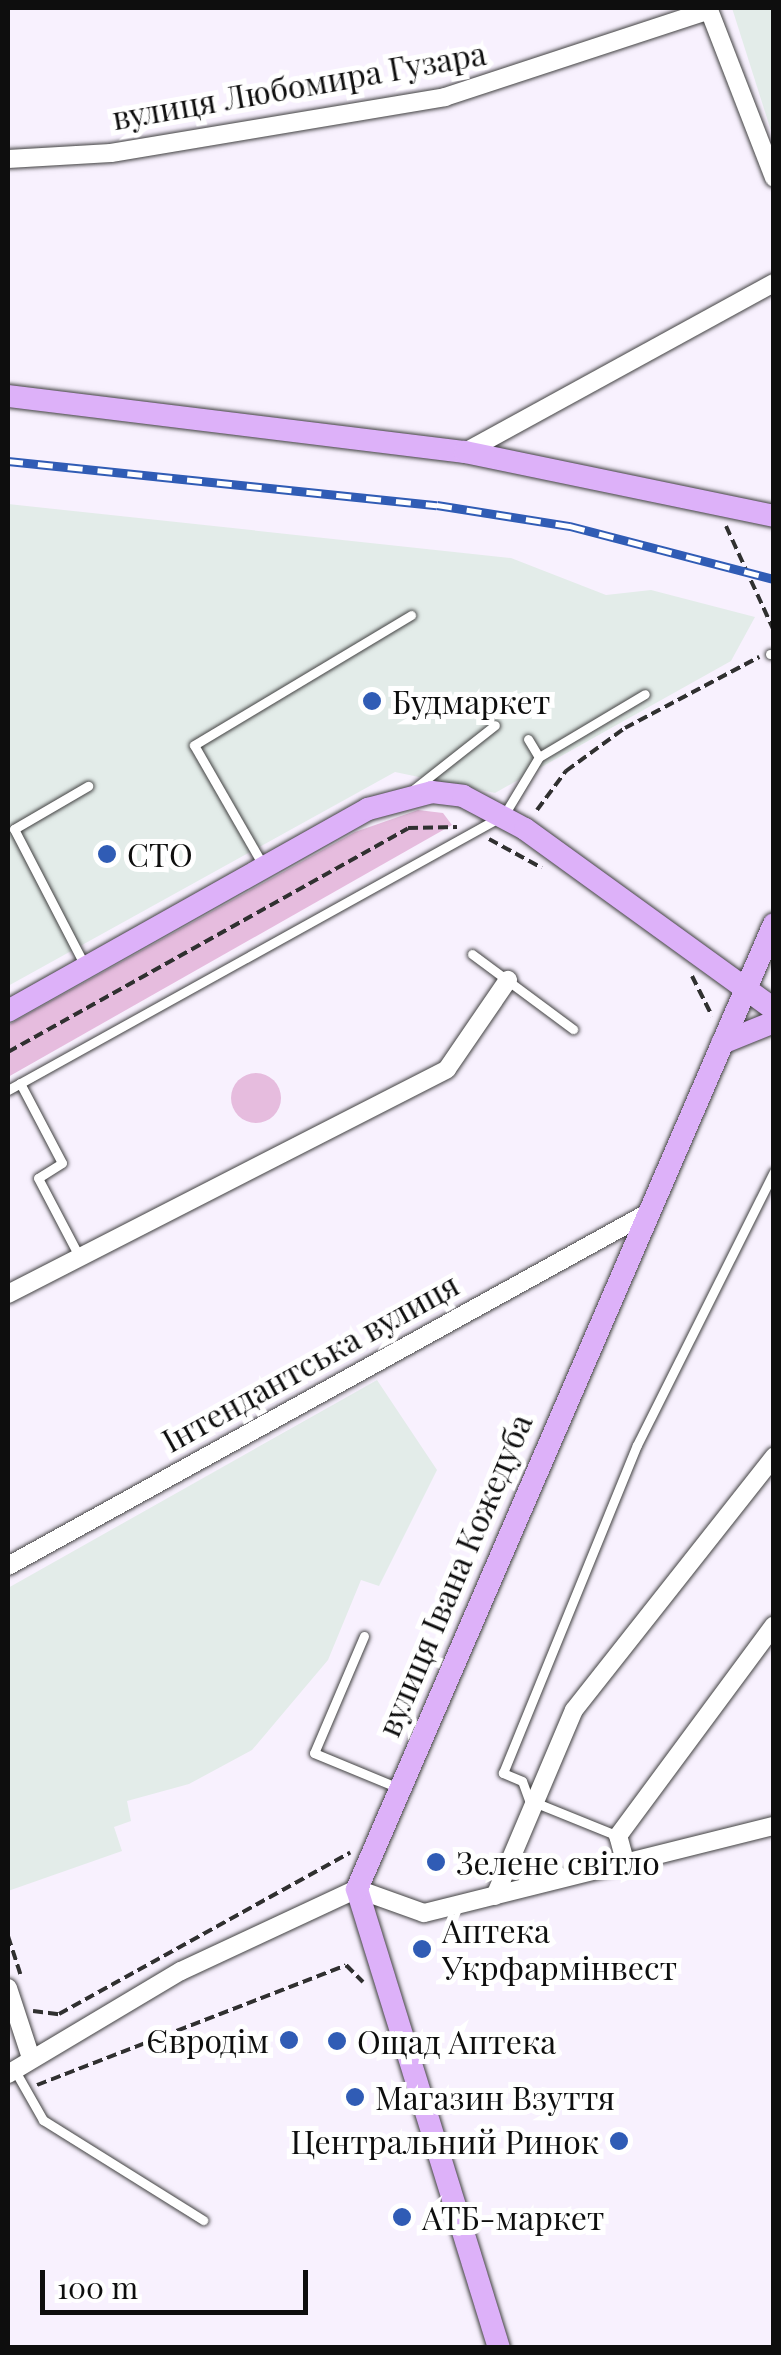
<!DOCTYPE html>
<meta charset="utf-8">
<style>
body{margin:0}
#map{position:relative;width:781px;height:2355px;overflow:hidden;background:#f8f1fe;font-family:"Playfair Display",serif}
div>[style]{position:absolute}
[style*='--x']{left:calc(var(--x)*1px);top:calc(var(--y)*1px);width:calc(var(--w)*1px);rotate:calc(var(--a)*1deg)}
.industrial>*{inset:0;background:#e3ece9}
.green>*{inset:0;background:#e6bcde}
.round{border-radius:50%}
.path>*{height:4px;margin-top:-2px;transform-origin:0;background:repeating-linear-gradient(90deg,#303030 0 10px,transparent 0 15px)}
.roads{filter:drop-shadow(0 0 2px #414141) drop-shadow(0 0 2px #414141)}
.lane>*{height:9px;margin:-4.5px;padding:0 4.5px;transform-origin:4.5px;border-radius:4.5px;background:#fff}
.street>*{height:18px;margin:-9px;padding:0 9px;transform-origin:9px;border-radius:9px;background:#fff}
.secondary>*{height:22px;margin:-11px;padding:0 11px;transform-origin:11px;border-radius:11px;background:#ddb1f9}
.rail>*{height:9px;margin-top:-4.5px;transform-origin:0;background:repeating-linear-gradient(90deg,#fff 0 15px,#305cb5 0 30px);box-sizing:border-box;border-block:2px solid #305cb5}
.dots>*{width:28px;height:28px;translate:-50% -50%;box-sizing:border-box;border:5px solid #fff;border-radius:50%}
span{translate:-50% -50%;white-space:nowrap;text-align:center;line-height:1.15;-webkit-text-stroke:10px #fff;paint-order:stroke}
.street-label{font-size:32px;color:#0e0e0e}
.poi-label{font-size:32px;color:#0e0e0e}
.left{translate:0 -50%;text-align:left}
.right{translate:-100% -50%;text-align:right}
.frame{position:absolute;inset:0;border:10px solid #0e0e0e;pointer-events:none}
.scale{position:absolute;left:40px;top:2270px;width:268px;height:45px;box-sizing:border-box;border:5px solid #0e0e0e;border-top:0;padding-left:12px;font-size:30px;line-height:35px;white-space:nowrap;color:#0e0e0e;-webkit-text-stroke:8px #fff;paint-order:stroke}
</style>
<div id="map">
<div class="industrial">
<div style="clip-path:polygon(732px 8px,773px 8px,773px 137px)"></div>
<div style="clip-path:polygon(8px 504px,511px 558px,606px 595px,651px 590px,755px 617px,731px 661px,495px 793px,395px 772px,8px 986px)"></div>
<div style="clip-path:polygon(377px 1380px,437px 1470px,379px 1586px,361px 1580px,328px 1660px,252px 1750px,189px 1784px,127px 1801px,131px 1821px,114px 1827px,122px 1851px,8px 1891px,8px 1588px)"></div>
</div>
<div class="green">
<div style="clip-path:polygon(418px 810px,443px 813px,452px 825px,8px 1077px,8px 1025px,355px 832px)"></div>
<div class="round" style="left:231px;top:1073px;width:50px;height:50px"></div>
</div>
<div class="path">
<div style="--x:726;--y:526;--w:115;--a:65.4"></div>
<div style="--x:537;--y:810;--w:49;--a:-53.4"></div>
<div style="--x:566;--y:771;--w:73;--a:-36.1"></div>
<div style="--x:625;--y:728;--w:152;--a:-27.9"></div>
<div style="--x:489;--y:839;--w:60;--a:28.7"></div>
<div style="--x:692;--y:976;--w:45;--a:63.4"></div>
<div style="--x:8;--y:1052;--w:458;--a:-29.2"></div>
<div style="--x:408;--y:828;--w:49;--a:-1.2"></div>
<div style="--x:8;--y:1936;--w:40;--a:72"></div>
<div style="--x:33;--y:2011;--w:26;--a:7"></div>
<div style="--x:59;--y:2014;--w:333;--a:-29"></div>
<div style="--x:37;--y:2085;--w:331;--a:-21.2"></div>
<div style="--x:346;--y:1965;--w:24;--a:45"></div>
</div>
<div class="roads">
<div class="lane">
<div style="--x:770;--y:654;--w:4;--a:0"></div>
<div style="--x:528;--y:739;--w:21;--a:59"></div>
<div style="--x:414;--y:789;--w:103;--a:-38.3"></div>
<div style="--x:263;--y:865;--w:138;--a:-119.9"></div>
<div style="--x:194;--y:745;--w:253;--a:-30.9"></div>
<div style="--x:472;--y:954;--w:126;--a:36.6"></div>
<div style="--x:84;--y:964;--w:152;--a:-117.4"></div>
<div style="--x:14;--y:829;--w:86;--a:-30.2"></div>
<div style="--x:20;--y:1083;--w:90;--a:62.3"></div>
<div style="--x:62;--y:1163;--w:28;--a:148"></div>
<div style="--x:38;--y:1178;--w:88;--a:62.3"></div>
<div style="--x:8;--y:1090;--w:567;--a:-29.01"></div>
<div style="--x:504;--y:815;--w:68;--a:-58.9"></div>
<div style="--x:539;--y:757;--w:123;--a:-30.7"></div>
<div style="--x:364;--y:1636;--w:127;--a:113.1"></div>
<div style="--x:314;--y:1753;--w:92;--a:22.4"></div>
<div style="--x:618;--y:1836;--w:96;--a:-158"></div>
<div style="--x:529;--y:1800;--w:20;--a:-110"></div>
<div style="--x:522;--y:1781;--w:21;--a:-157"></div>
<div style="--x:503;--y:1773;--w:354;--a:-67.8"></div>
<div style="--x:637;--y:1445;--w:305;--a:-63.4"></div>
<div style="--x:14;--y:2069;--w:59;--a:60.4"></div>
<div style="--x:43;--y:2120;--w:189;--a:32"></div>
</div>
<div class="street">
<div style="--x:8;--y:159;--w:103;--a:-3.3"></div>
<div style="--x:111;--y:153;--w:339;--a:-9.5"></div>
<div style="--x:445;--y:97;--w:278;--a:-18.2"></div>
<div style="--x:709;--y:10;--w:180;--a:68.8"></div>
<div style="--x:465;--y:452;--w:352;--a:-28.7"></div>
<div style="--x:8;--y:1294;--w:493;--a:-27.1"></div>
<div style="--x:447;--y:1069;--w:108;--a:-55.6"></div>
<div style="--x:8;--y:1566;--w:726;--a:-28.89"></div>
<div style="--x:626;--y:1865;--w:30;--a:-105"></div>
<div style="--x:618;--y:1836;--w:262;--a:-53.5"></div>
<div style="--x:495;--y:1896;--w:202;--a:-67"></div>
<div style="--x:574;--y:1710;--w:323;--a:-51.7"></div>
<div style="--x:8;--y:1988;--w:71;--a:71.8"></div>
<div style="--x:8;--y:2074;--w:201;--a:-30.8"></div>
<div style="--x:181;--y:1971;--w:194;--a:-25"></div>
<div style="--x:357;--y:1889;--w:71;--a:19.7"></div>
<div style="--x:424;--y:1913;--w:361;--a:-14"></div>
</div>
<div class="secondary">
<div style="--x:8;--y:396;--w:460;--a:7"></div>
<div style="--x:465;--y:452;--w:316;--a:11.7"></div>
<div style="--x:8;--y:1011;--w:413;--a:-29.3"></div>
<div style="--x:368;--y:809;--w:66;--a:-14.9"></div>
<div style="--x:432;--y:792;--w:31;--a:7"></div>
<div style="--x:463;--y:796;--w:70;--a:28"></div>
<div style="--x:525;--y:829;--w:307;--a:35.9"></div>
<div style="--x:722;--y:1043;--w:56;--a:-22"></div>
<div style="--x:499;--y:2348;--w:480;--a:-107.2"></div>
<div style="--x:357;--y:1889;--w:1051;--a:-66.63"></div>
</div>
</div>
<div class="rail">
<div style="--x:8;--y:461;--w:431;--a:5.9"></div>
<div style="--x:437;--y:505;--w:135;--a:9"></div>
<div style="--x:570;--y:526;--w:211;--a:14.6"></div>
</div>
<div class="dots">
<div style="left:372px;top:701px;background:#305cb5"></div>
<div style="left:107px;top:854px;background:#305cb5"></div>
<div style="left:436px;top:1862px;background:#305cb5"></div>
<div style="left:422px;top:1949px;background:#305cb5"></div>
<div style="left:289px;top:2040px;background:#305cb5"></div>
<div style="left:337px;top:2041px;background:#305cb5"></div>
<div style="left:355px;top:2097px;background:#305cb5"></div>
<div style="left:619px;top:2141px;background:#305cb5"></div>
<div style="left:402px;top:2217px;background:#305cb5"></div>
</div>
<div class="street-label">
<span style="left:299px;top:85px;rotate:-10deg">вулиця Любомира Гузара</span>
<span style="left:310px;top:1362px;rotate:-29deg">Інтендантська вулиця</span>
<span style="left:454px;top:1575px;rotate:-67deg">вулиця Івана Кожедуба</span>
</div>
<div class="poi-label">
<span class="left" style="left:392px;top:701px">Будмаркет</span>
<span class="left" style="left:127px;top:854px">СТО</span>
<span class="left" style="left:456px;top:1862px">Зелене світло</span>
<span class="left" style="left:442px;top:1949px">Аптека<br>Укрфармінвест</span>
<span class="right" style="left:269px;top:2040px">Євродім</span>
<span class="left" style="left:357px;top:2041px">Ощад Аптека</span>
<span class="left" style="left:375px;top:2097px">Магазин Взуття</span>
<span class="right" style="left:599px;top:2141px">Центральний Ринок</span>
<span class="left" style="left:422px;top:2217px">АТБ-маркет</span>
</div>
<div class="frame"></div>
<div class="scale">100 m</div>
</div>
